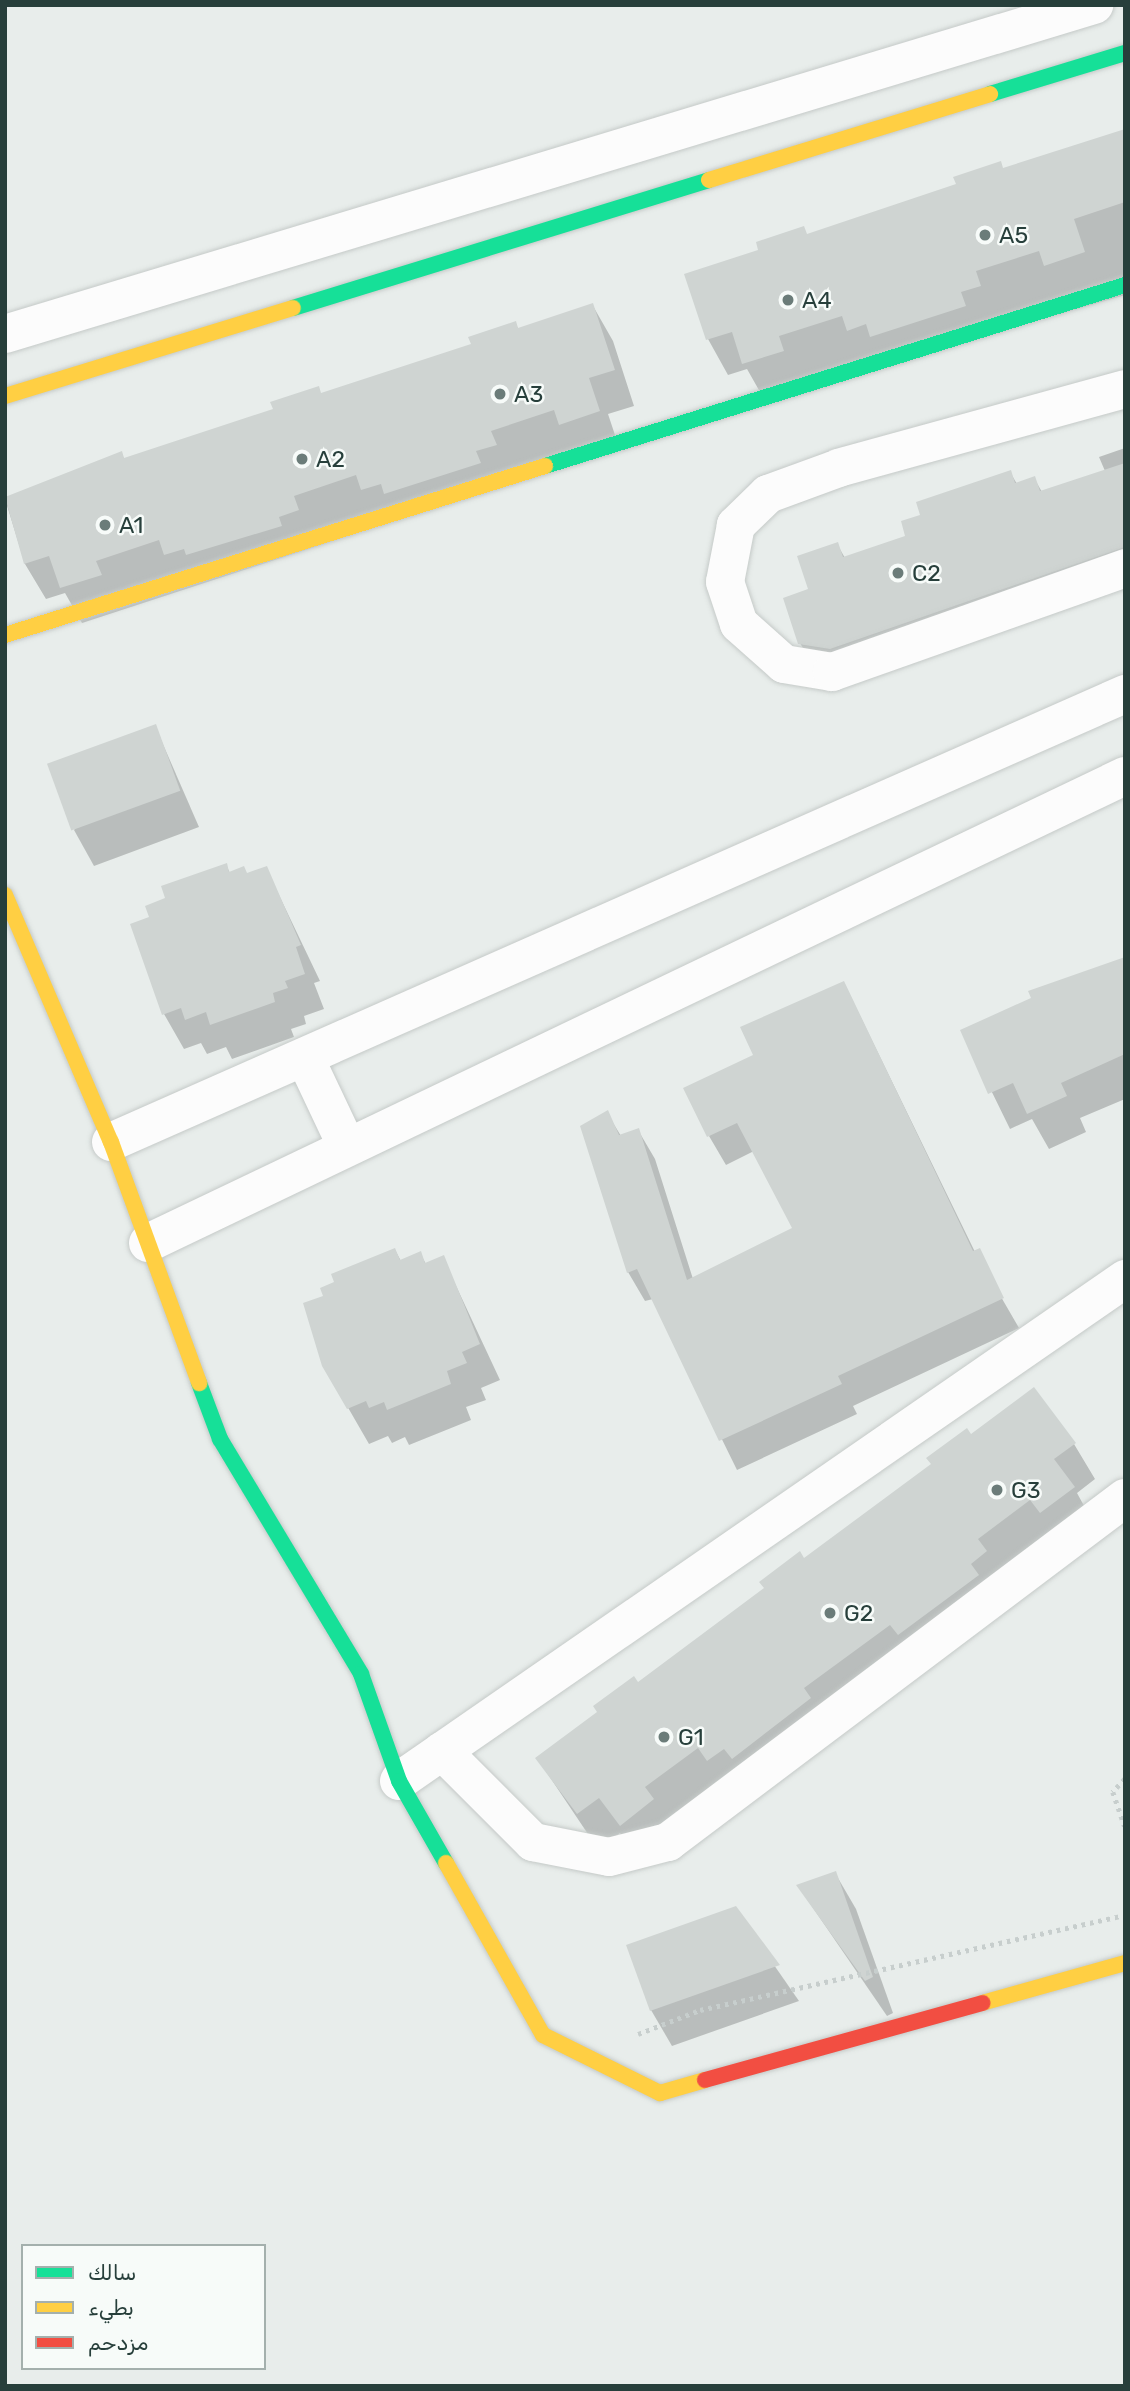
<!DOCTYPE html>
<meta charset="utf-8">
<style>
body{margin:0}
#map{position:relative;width:1130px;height:2391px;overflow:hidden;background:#e8edeb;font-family:Rubik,"Noto Naskh Arabic",sans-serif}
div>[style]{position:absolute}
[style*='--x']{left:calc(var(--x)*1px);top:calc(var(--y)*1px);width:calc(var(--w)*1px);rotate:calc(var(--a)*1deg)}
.shadow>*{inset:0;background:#0003}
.building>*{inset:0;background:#cfd4d2;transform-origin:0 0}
.path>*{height:4.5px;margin-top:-2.25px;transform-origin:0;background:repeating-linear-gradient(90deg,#c7cecd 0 3.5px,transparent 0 8.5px)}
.roads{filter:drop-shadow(0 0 2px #c5cac8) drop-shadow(0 0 2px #c5cac8)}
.street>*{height:38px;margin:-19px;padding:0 19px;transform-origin:19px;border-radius:19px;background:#fcfcfc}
.fast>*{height:16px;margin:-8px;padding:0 8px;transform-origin:8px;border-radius:8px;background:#16e098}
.slow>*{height:16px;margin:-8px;padding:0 8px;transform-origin:8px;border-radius:8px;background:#ffcf43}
.jam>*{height:16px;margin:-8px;padding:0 8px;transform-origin:8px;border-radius:8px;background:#f24e42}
.dots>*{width:19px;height:19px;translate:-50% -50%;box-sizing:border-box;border:4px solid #f7fbf9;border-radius:50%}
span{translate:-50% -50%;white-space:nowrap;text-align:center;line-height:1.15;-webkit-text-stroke:5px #f7fbf9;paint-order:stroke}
.poi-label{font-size:23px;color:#273f3b}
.left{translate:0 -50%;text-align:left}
.frame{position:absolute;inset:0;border:7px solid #273f3b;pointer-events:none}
.legend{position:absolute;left:21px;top:2244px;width:245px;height:126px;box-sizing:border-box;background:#f7fbf9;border:2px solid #a4b0ad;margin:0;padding:9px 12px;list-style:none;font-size:21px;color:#273f3b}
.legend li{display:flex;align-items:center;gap:14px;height:35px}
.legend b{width:35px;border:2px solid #a4b0ad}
</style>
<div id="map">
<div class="shadow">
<div style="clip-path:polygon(1125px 131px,1125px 295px,764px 399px,747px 369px,728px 375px,708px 339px,807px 235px)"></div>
<div style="clip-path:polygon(593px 306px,613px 341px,634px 406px,608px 414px,619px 447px,82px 623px,65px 593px,46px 599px,25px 564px,5px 499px,121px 453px,125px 460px,473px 345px,515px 323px,519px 330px)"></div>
<div style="clip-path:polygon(1125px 448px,1125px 587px,821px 679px,800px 643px,810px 590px,837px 544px,845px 558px,908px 538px,923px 516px,1010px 472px,1017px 484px,1034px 478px,1042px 492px,1105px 471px,1099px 457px)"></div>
<div style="clip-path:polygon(155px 726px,199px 827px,94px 866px,74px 830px)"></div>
<div style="clip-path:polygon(226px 865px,230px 873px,248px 875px,266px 868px,320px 981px,314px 983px,324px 1009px,304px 1016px,306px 1024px,291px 1029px,294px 1037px,232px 1059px,226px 1047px,207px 1054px,201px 1043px,184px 1049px,164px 1014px,151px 918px,168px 899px)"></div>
<div style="clip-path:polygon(1125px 958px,1125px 1099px,1080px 1118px,1086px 1132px,1049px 1149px,1032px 1119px,1010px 1129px,962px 1031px,1034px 999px,1030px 992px)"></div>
<div style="clip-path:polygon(844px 983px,975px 1252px,1019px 1328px,853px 1406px,857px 1414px,737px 1470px,653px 1299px,645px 1301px,628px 1272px,607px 1113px,621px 1136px,638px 1130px,655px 1159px,693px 1279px,794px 1229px,754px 1151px,726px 1165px,709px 1136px,755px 1055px)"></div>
<div style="clip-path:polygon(395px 1250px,401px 1261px,420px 1253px,426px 1264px,443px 1258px,500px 1380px,481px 1388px,486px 1400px,466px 1407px,471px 1420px,409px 1445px,405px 1437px,392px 1443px,388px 1436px,369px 1444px,324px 1366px,325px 1296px)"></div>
<div style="clip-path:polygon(971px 1436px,1074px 1444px,1095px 1479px,1077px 1493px,1094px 1524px,641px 1861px,620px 1833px,598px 1849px,537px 1758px)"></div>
<div style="clip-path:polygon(835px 1873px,856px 1909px,893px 2013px,887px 2016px,798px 1886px)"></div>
<div style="clip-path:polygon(735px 1909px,799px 2001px,672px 2046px,651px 2010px)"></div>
</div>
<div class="building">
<div style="clip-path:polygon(1125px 129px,1125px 202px,1074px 219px,1085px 252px,1044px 266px,1039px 251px,976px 271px,981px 286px,961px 292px,966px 306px,870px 337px,866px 324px,847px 331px,842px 316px,779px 336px,784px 351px,742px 364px,732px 332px,706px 340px,684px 274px,758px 250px,756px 242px,804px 226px,807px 234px,956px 184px,953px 177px,1001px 161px,1003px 168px)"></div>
<div style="clip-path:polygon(593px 303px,615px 370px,589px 378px,600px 411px,559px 425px,554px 410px,491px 431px,497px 445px,476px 451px,481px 463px,384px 494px,381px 484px,361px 490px,356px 475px,294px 496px,299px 510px,279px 517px,282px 526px,186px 555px,184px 549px,164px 555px,159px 540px,96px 561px,102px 575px,60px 588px,49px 556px,24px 564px,5px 497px,122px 451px,124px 458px,273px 409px,270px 402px,319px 386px,321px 393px,471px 344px,468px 337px,516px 321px,518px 328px)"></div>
<div style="clip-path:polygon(1125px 463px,1125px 547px,830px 649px,798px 644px,783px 598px,808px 589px,797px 556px,838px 542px,843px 557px,905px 536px,901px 521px,920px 515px,916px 502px,1011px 470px,1015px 483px,1035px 476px,1040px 491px)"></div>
<div style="left:156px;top:724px;width:71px;height:116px;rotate:70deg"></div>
<div style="clip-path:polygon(227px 863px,229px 872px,244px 866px,247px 873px,267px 866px,301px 945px,296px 947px,305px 974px,285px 981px,288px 988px,273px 993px,275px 1002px,210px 1025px,206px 1012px,185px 1020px,181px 1008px,162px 1015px,130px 924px,149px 917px,145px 906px,165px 898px,161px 886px)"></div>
<div style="clip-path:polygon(1125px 957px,1125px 1054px,1061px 1083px,1067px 1096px,1027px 1114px,1013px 1083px,988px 1094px,960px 1030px,1031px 998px,1028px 991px)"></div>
<div style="clip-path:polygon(844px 981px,973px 1251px,980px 1248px,1004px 1298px,838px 1376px,842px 1384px,719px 1441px,637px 1269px,627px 1273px,580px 1126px,608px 1110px,619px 1135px,639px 1128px,687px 1280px,792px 1228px,737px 1123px,707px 1137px,683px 1088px,753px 1055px,740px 1027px)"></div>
<div style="clip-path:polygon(395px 1248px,400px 1260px,421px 1251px,425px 1263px,444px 1255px,480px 1344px,462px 1352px,467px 1363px,447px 1371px,451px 1384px,387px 1410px,384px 1402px,369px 1408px,366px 1401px,347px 1409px,322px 1366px,303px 1303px,323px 1296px,320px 1288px,334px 1282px,331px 1274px)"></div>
<div style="clip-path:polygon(1034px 1387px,1076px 1443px,1054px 1459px,1075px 1487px,1040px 1513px,1030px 1500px,978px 1539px,987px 1551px,971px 1564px,979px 1575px,898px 1635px,890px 1625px,804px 1688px,811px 1698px,732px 1759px,724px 1749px,707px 1761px,698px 1748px,645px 1787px,654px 1799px,620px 1826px,599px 1798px,577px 1814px,535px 1758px,597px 1712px,593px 1706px,634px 1676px,638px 1682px,764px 1588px,759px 1582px,800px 1551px,804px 1558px,931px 1464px,926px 1458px,967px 1428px,971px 1434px)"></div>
<div style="clip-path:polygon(836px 1871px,873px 1977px,865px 1981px,796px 1885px)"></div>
<div style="clip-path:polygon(736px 1906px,780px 1965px,650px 2011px,626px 1945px)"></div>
</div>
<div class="path">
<div style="--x:1125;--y:1779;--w:18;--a:133"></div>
<div style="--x:1113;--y:1792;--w:36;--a:71"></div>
<div style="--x:638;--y:2034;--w:66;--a:-21.2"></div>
<div style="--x:700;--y:2010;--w:435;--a:-12.6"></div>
</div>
<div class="roads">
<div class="street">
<div style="--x:5;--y:334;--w:1138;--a:-16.81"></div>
<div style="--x:1125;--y:389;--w:297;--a:164.6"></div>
<div style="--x:839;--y:468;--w:76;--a:159.9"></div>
<div style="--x:768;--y:494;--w:45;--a:135.9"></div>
<div style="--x:736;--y:525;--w:58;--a:100.9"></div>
<div style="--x:725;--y:582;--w:44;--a:71.6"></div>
<div style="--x:739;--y:624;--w:60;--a:41.6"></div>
<div style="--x:784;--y:664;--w:49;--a:9.5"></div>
<div style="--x:832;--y:672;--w:311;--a:-19.5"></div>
<div style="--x:305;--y:1058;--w:98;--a:64.7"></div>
<div style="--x:111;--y:1142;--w:1109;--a:-23.84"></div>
<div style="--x:148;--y:1243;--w:1083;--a:-25.55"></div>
<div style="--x:442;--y:1751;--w:129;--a:45"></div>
<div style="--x:533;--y:1842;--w:77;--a:11.2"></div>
<div style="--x:609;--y:1857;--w:61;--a:-14.3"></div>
<div style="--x:668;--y:1842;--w:572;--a:-36.97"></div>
<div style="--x:399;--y:1781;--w:883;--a:-34.66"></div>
</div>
<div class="fast">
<div style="--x:990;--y:94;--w:141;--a:-16.9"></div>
<div style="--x:293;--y:308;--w:435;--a:-17.1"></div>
<div style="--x:545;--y:466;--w:608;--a:-17.33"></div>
<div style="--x:199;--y:1383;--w:60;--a:69.4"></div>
<div style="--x:220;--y:1439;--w:274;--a:59"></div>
<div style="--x:361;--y:1674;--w:114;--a:70.4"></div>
<div style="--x:399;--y:1781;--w:95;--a:60.2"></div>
</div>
<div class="slow">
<div style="--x:709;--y:180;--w:294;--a:-17"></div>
<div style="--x:5;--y:396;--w:301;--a:-17"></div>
<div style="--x:5;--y:635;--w:566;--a:-17.38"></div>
<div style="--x:5;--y:895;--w:269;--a:66.8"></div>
<div style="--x:111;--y:1142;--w:257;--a:69.9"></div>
<div style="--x:446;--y:1863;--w:197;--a:60.6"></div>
<div style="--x:543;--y:2035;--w:131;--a:26.4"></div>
<div style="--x:660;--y:2093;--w:47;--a:-16.1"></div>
<div style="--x:982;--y:2003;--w:148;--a:-15.6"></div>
</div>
<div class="jam">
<div style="--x:705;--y:2080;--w:288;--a:-15.5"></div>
</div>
</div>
<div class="dots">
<div style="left:985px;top:235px;background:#6b7c79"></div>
<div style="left:788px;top:300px;background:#6b7c79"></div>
<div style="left:500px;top:394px;background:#6b7c79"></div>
<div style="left:302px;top:459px;background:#6b7c79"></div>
<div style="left:105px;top:525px;background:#6b7c79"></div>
<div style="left:898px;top:573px;background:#6b7c79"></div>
<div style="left:997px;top:1490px;background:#6b7c79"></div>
<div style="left:830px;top:1613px;background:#6b7c79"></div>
<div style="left:664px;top:1737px;background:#6b7c79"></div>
</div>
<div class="poi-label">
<span class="left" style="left:999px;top:235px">A5</span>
<span class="left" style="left:802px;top:300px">A4</span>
<span class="left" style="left:514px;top:394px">A3</span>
<span class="left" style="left:316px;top:459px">A2</span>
<span class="left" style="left:119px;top:525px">A1</span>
<span class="left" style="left:912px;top:573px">C2</span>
<span class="left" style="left:1011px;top:1490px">G3</span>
<span class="left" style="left:844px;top:1613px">G2</span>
<span class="left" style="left:678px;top:1737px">G1</span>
</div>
<div class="frame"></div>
<ul class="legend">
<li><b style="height:9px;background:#16e098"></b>سالك</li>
<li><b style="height:9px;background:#ffcf43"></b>بطيء</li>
<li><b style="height:9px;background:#f24e42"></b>مزدحم</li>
</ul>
</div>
